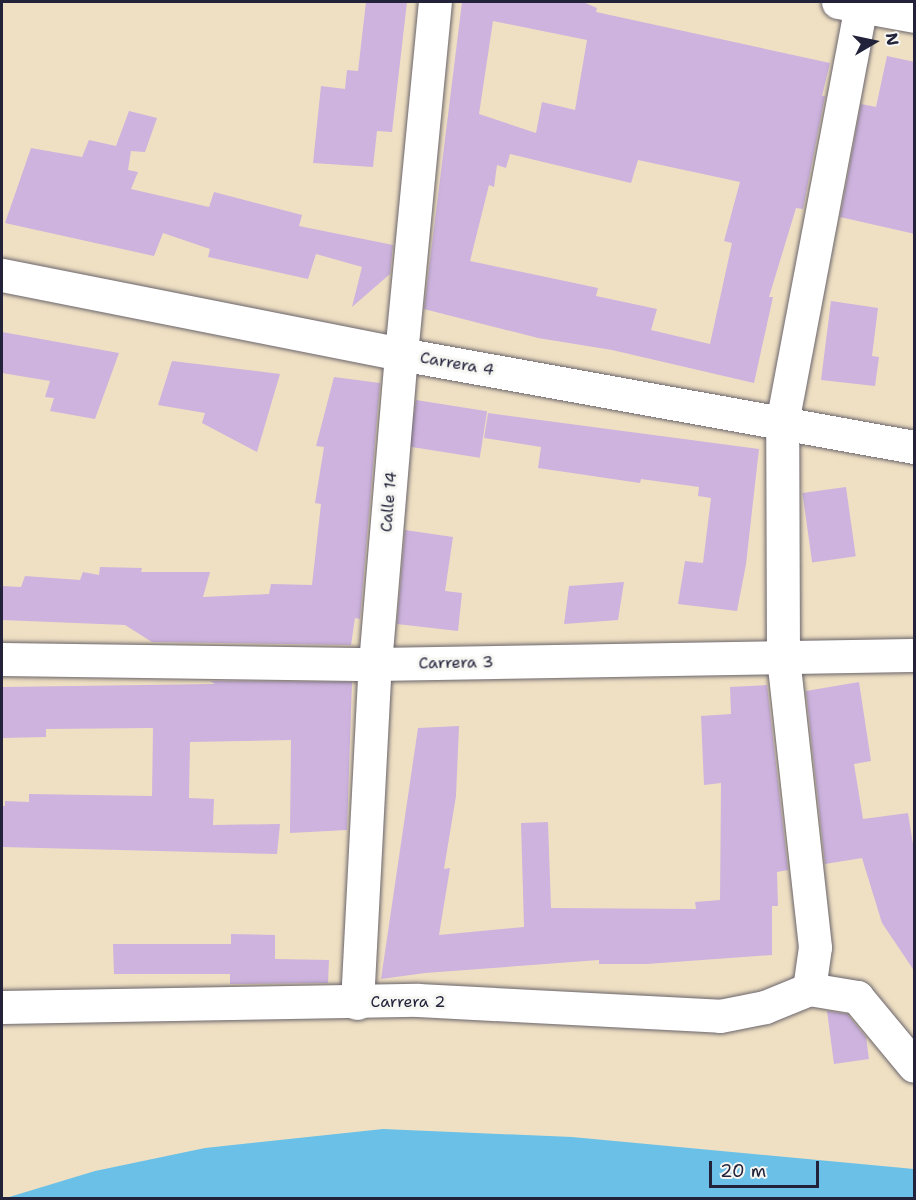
<!DOCTYPE html>
<style>
body{margin:0}
#map{position:relative;width:916px;height:1200px;overflow:hidden;background:#efe0c3;font-family:"Shantell Sans",sans-serif}
div>[style]{position:absolute}
[style*='--x']{left:calc(var(--x)*1px);top:calc(var(--y)*1px);width:calc(var(--w)*1px);rotate:calc(var(--a)*1deg)}
.water>*{inset:0;background:#6ac0e7}
.building>*{inset:0;background:#cdb3de;transform-origin:0 0}
.roads{filter:drop-shadow(0 0 2px #6a646b) drop-shadow(0 0 2px #6a646b)}
.street>*{height:33px;margin:-16.5px;padding:0 16.5px;transform-origin:16.5px;border-radius:16.5px;background:#fff}
span{translate:-50% -50%;white-space:nowrap;text-align:center;line-height:1.15;-webkit-text-stroke:6px #f6f6f2;paint-order:stroke}
.street-label{font-size:16px;color:#22223b}
.frame{position:absolute;inset:0;border:3px solid #22223b;pointer-events:none}
.north{position:absolute;left:844px;top:12px;width:60px;height:60px;-webkit-text-stroke:4px #f6f6f2;paint-order:stroke;rotate:81deg;font-size:16px;font-weight:700;line-height:24px;text-align:center;color:#22223b}
.north::after{content:'';display:block;margin:auto;width:21px;height:27px;background:#22223b;clip-path:polygon(50% 0,100% 100%,50% 72%,0 100%)}
.scale{position:absolute;left:709px;top:1161px;width:110px;height:27px;box-sizing:border-box;border:3px solid #22223b;border-top:0;padding-left:8px;font-size:18px;line-height:21px;white-space:nowrap;color:#22223b;-webkit-text-stroke:4px #f6f6f2;paint-order:stroke}
</style>
<div id="map">
<div class="water">
<div style="clip-path:polygon(383px 1129px,572px 1137px,914px 1169px,914px 1198px,6px 1198px,95px 1171px,205px 1148px)"></div>
</div>
<div class="building">
<div style="clip-path:polygon(366px 2px,407px 2px,392px 132px,377px 131px,373px 167px,313px 163px,321px 86px,345px 89px,347px 70px,358px 71px)"></div>
<div style="clip-path:polygon(evenodd,462px 2px,583px 2px,597px 8px,596px 12px,830px 63px,822px 96px,825px 96px,803px 209px,796px 208px,769px 297px,773px 297px,754px 383px,612px 350px,538px 338px,424px 309px,462px 2px,493px 21px,587px 40px,575px 110px,542px 102px,536px 133px,479px 114px,493px 21px,462px 2px,510px 154px,631px 183px,638px 160px,740px 182px,724px 241px,732px 243px,710px 344px,651px 330px,657px 309px,596px 296px,598px 288px,470px 261px,489px 185px,494px 187px,497px 165px,506px 168px,510px 154px)"></div>
<div style="clip-path:polygon(887px 56px,915px 62px,915px 234px,840px 217px,861px 104px,876px 107px)"></div>
<div style="clip-path:polygon(129px 111px,157px 118px,145px 152px,131px 151px,128px 170px,138px 172px,131px 189px,209px 207px,214px 192px,302px 215px,299px 226px,393px 245px,390px 274px,352px 307px,362px 267px,316px 254px,308px 279px,208px 257px,210px 249px,163px 233px,154px 256px,5px 223px,31px 148px,82px 157px,89px 140px,116px 146px)"></div>
<div style="clip-path:polygon(831px 301px,878px 308px,872px 356px,879px 357px,875px 386px,821px 380px)"></div>
<div style="clip-path:polygon(2px 332px,119px 353px,95px 419px,50px 411px,54px 398px,45px 397px,50px 381px,2px 373px)"></div>
<div style="clip-path:polygon(172px 361px,280px 374px,257px 452px,202px 423px,205px 413px,158px 405px)"></div>
<div style="clip-path:polygon(334px 377px,380px 383px,360px 619px,355px 618px,351px 645px,152px 642px,125px 625px,2px 620px,2px 586px,21px 587px,25px 576px,80px 580px,83px 572px,99px 575px,100px 567px,142px 568px,141px 572px,210px 572px,203px 597px,269px 594px,271px 584px,312px 585px,321px 504px,315px 503px,324px 447px,316px 446px)"></div>
<div style="left:416px;top:400px;width:72px;height:47px;rotate:9deg"></div>
<div style="clip-path:polygon(488px 413px,759px 449px,746px 564px,737px 611px,678px 604px,685px 561px,703px 563px,711px 498px,698px 496px,699px 487px,641px 479px,640px 483px,538px 468px,541px 447px,484px 438px)"></div>
<div style="left:846px;top:487px;width:70px;height:44px;rotate:82deg"></div>
<div style="clip-path:polygon(405px 530px,453px 537px,445px 591px,462px 593px,458px 631px,397px 624px)"></div>
<div style="clip-path:polygon(624px 582px,618px 620px,564px 624px,569px 586px)"></div>
<div style="clip-path:polygon(210px 681px,352px 682px,347px 830px,290px 833px,291px 740px,190px 742px,189px 798px,214px 799px,213px 825px,280px 824px,277px 854px,2px 847px,2px 806px,5px 806px,5px 801px,29px 802px,29px 794px,152px 796px,153px 728px,46px 729px,46px 737px,2px 738px,2px 687px,215px 684px)"></div>
<div style="clip-path:polygon(859px 682px,871px 761px,854px 764px,863px 819px,908px 813px,915px 857px,915px 972px,882px 923px,862px 858px,825px 864px,806px 691px)"></div>
<div style="clip-path:polygon(767px 685px,788px 870px,777px 872px,778px 906px,772px 906px,772px 955px,647px 964px,599px 964px,599px 960px,425px 973px,381px 979px,418px 728px,459px 726px,456px 796px,444px 869px,450px 868px,439px 935px,524px 927px,521px 823px,548px 822px,551px 908px,696px 909px,695px 902px,720px 900px,721px 783px,704px 785px,701px 716px,731px 714px,730px 687px)"></div>
<div style="clip-path:polygon(231px 934px,275px 935px,275px 959px,329px 960px,328px 983px,230px 984px,230px 974px,114px 974px,113px 944px,231px 944px)"></div>
<div style="clip-path:polygon(827px 1011px,847px 1014px,866px 1037px,869px 1059px,834px 1064px)"></div>
</div>
<div class="roads">
<div class="street">
<div style="--x:838;--y:2;--w:77;--a:10.4"></div>
<div style="--x:2;--y:275;--w:407;--a:11.2"></div>
<div style="--x:401;--y:354;--w:521;--a:10.28"></div>
<div style="--x:2;--y:659;--w:373;--a:0.8"></div>
<div style="--x:375;--y:664;--w:536;--a:-0.96"></div>
<div style="--x:809;--y:989;--w:42;--a:-81.9"></div>
<div style="--x:815;--y:947;--w:293;--a:-96.3"></div>
<div style="--x:783;--y:656;--w:233;--a:-90.2"></div>
<div style="--x:782;--y:423;--w:424;--a:-79.3"></div>
<div style="--x:809;--y:989;--w:49;--a:9.5"></div>
<div style="--x:857;--y:997;--w:89;--a:50.4"></div>
<div style="--x:357;--y:1003;--w:339;--a:-87"></div>
<div style="--x:375;--y:664;--w:311;--a:-85.2"></div>
<div style="--x:401;--y:354;--w:354;--a:-84.5"></div>
<div style="--x:2;--y:1007;--w:416;--a:-1"></div>
<div style="--x:418;--y:1000;--w:302;--a:3"></div>
<div style="--x:720;--y:1016;--w:46;--a:-11.3"></div>
<div style="--x:765;--y:1007;--w:48;--a:-22.2"></div>
</div>
</div>
<div class="street-label">
<span style="left:457px;top:364px;rotate:10deg">Carrera 4</span>
<span style="left:389px;top:502px;rotate:-85deg">Calle 14</span>
<span style="left:456px;top:663px;rotate:-1deg">Carrera 3</span>
<span style="left:408px;top:1002px">Carrera 2</span>
</div>
<div class="frame"></div>
<div class="north">N</div>
<div class="scale">20 m</div>
</div>
